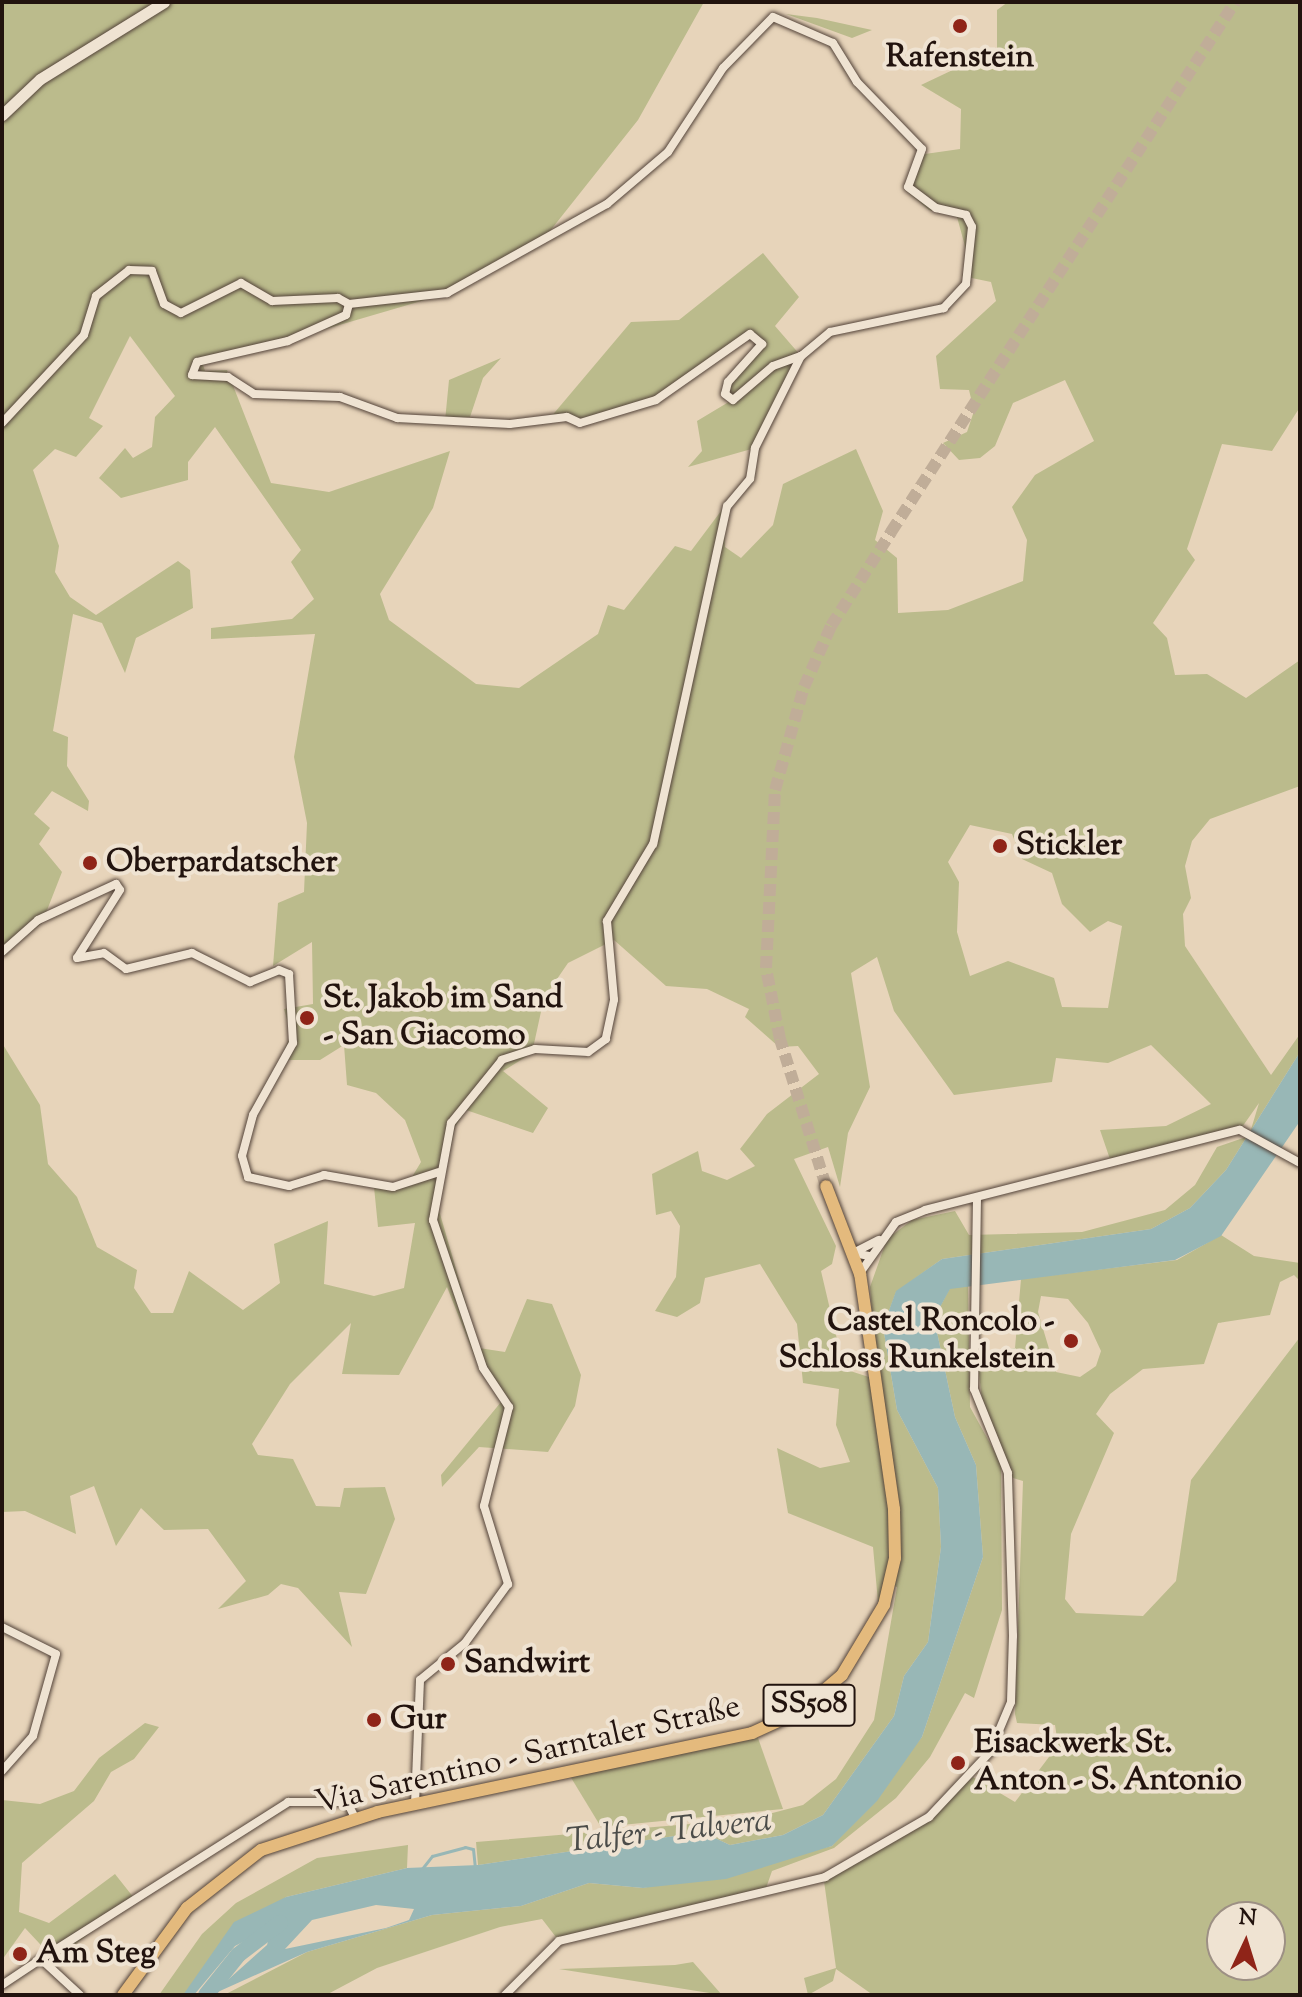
<!DOCTYPE html>
<meta charset="utf-8">
<style>
body{margin:0}
#map{position:relative;width:1302px;height:1997px;overflow:hidden;background:#e7d4ba;font-family:"Sorts Mill Goudy",serif}
div>[style]{position:absolute}
[style*='--x']{left:calc(var(--x)*1px);top:calc(var(--y)*1px);width:calc(var(--w)*1px);rotate:calc(var(--a)*1deg)}
.green>*{inset:0;background:#bbbb8c}
.water>*{inset:0;background:#98b7b6}
.stream>*{height:3px;margin:-1.5px;padding:0 1.5px;transform-origin:1.5px;border-radius:1.5px;background:#98b7b6}
.river>*{height:16px;margin:-8px;padding:0 8px;transform-origin:8px;border-radius:8px;background:#98b7b6}
.primary-tunnel>*{height:12px;margin-top:-6px;transform-origin:0;background:repeating-linear-gradient(90deg,#c0ad98 0 12px,transparent 0 18px)}
.roads{filter:drop-shadow(0 0 2px #534339) drop-shadow(0 0 2px #534339)}
.minor>*{height:8px;margin:-4px;padding:0 4px;transform-origin:4px;border-radius:4px;background:#efe3d2}
.secondary>*{height:11px;margin:-5.5px;padding:0 5.5px;transform-origin:5.5px;border-radius:5.5px;background:#efe3d2}
.primary>*{height:12px;margin:-6px;padding:0 6px;transform-origin:6px;border-radius:6px;background:#e4ba7d}
.dots>*{width:22px;height:22px;translate:-50% -50%;box-sizing:border-box;border:4px solid #efe3d2;border-radius:50%}
span{translate:-50% -50%;white-space:nowrap;text-align:center;line-height:1.15;-webkit-text-stroke:8px #efe3d2;paint-order:stroke}
.shield-label span{padding:2px 6px;background:#efe3d2;border:2px solid;border-radius:6px;-webkit-text-stroke-width:0}
.shield-label{font-size:30px;color:#22130e;font-weight:700}
.poi-label{font-size:32px;color:#22130e;font-weight:700}
.left{translate:0 -50%;text-align:left}
.right{translate:-100% -50%;text-align:right}
.street-label{font-size:32px;color:#22130e}
.water-label{font-size:34px;color:#4b4c49;font-style:italic}
.frame{position:absolute;inset:0;border:4px solid #22130e;pointer-events:none}
.north{position:absolute;left:1206px;top:1901px;width:80px;height:80px;box-sizing:border-box;background:#efe3d2;border:2px solid #9d9084;border-radius:50%;rotate:4deg;font-size:22px;font-weight:700;line-height:32px;text-align:center;color:#22130e}
.north::after{content:'';display:block;margin:auto;width:28px;height:36px;background:#8f2418;clip-path:polygon(50% 0,100% 100%,50% 72%,0 100%)}
</style>
<div id="map">
<div class="green">
<div style="clip-path:polygon(evenodd,2px 2px,704px 2px,638px 120px,546px 236px,435px 297px,203px 365px,205px 371px,227px 370px,271px 483px,329px 492px,450px 451px,433px 508px,380px 594px,389px 620px,476px 684px,519px 688px,598px 634px,608px 605px,624px 610px,675px 546px,691px 551px,724px 507px,725px 547px,741px 558px,773px 525px,783px 484px,856px 449px,883px 511px,875px 540px,897px 558px,898px 613px,948px 610px,1023px 581px,1027px 540px,1012px 507px,1035px 475px,1094px 441px,1065px 380px,1013px 403px,995px 446px,980px 458px,959px 460px,943px 443px,967px 432px,974px 411px,969px 390px,940px 389px,936px 356px,996px 301px,991px 282px,962px 276px,968px 257px,957px 217px,929px 210px,905px 190px,918px 155px,960px 149px,961px 109px,921px 85px,978px 58px,997px 58px,997px 10px,1008px 2px,1300px 2px,1300px 407px,1272px 451px,1222px 444px,1187px 549px,1195px 560px,1153px 623px,1167px 638px,1175px 675px,1207px 674px,1246px 698px,1300px 660px,1300px 786px,1210px 819px,1192px 841px,1185px 866px,1191px 898px,1183px 914px,1185px 946px,1271px 1075px,1300px 1034px,1300px 1052px,1226px 1170px,1190px 1208px,1151px 1229px,942px 1259px,896px 1292px,883px 1327px,897px 1410px,938px 1488px,941px 1547px,928px 1642px,904px 1676px,894px 1716px,823px 1815px,783px 1835px,730px 1845px,702px 1832px,478px 1865px,476px 1842px,750px 1819px,803px 1805px,836px 1779px,874px 1720px,897px 1587px,890px 1585px,878px 1602px,873px 1547px,788px 1513px,777px 1448px,820px 1468px,850px 1462px,836px 1425px,839px 1389px,803px 1383px,797px 1324px,760px 1264px,705px 1278px,700px 1303px,677px 1317px,655px 1311px,676px 1277px,680px 1226px,671px 1211px,656px 1215px,652px 1174px,698px 1151px,702px 1171px,727px 1180px,755px 1166px,740px 1149px,767px 1114px,819px 1074px,798px 1046px,779px 1047px,745px 1017px,749px 1009px,707px 989px,666px 986px,614px 940px,568px 963px,544px 998px,532px 1053px,503px 1071px,548px 1108px,533px 1133px,466px 1110px,455px 1127px,438px 1207px,479px 1348px,505px 1352px,527px 1299px,552px 1304px,581px 1375px,575px 1406px,548px 1452px,479px 1447px,442px 1487px,441px 1475px,501px 1402px,480px 1370px,447px 1287px,399px 1375px,342px 1374px,351px 1323px,290px 1384px,252px 1444px,258px 1455px,293px 1459px,316px 1506px,340px 1507px,344px 1488px,385px 1487px,395px 1519px,366px 1594px,339px 1592px,352px 1647px,298px 1588px,281px 1584px,268px 1595px,218px 1609px,246px 1581px,208px 1529px,164px 1530px,141px 1508px,116px 1546px,94px 1486px,70px 1496px,76px 1534px,25px 1511px,2px 1512px,2px 1043px,40px 1105px,48px 1164px,77px 1197px,97px 1247px,137px 1270px,134px 1288px,151px 1313px,173px 1313px,189px 1271px,243px 1310px,280px 1283px,274px 1244px,328px 1221px,324px 1284px,374px 1296px,404px 1288px,415px 1223px,378px 1227px,374px 1187px,409px 1182px,421px 1162px,405px 1120px,376px 1093px,347px 1085px,344px 1045px,320px 1060px,280px 1060px,291px 1034px,284px 1009px,313px 1004px,312px 942px,273px 966px,278px 903px,304px 892px,307px 823px,294px 757px,315px 634px,211px 639px,211px 628px,292px 619px,314px 599px,291px 562px,301px 550px,215px 427px,188px 462px,188px 480px,121px 498px,99px 478px,125px 448px,133px 458px,152px 447px,155px 417px,175px 396px,130px 336px,89px 418px,103px 426px,76px 457px,55px 449px,33px 470px,59px 546px,55px 572px,70px 597px,96px 615px,178px 561px,190px 570px,193px 608px,136px 638px,125px 673px,102px 623px,73px 614px,53px 731px,68px 737px,67px 766px,89px 801px,88px 811px,52px 791px,34px 814px,50px 828px,39px 844px,62px 872px,42px 923px,2px 956px,2px 2px,970px 825px,1012px 834px,1022px 859px,1052px 873px,1062px 904px,1090px 932px,1108px 921px,1122px 926px,1108px 1008px,1062px 1007px,1054px 978px,1008px 961px,970px 976px,957px 932px,959px 882px,948px 862px,970px 825px,2px 2px,877px 957px,894px 1011px,954px 1095px,1052px 1082px,1056px 1058px,1108px 1063px,1151px 1045px,1211px 1104px,1166px 1126px,1100px 1130px,1112px 1165px,1223px 1138px,1240px 1130px,1259px 1103px,1249px 1136px,1217px 1147px,1195px 1185px,1165px 1210px,1082px 1232px,969px 1235px,955px 1211px,912px 1220px,887px 1239px,870px 1287px,885px 1484px,872px 1378px,844px 1369px,821px 1271px,832px 1264px,836px 1246px,794px 1159px,828px 1147px,840px 1187px,848px 1133px,870px 1087px,851px 973px,877px 957px)"></div>
<div style="clip-path:polygon(786px 14px,817px 18px,872px 30px,852px 38px)"></div>
<div style="clip-path:polygon(763px 253px,799px 297px,775px 326px,801px 356px,755px 448px,688px 467px,702px 451px,697px 421px,732px 400px,725px 394px,728px 382px,762px 344px,750px 334px,656px 400px,580px 423px,550px 418px,631px 322px,679px 320px)"></div>
<div style="clip-path:polygon(501px 358px,483px 378px,470px 417px,445px 421px,449px 380px)"></div>
<div style="clip-path:polygon(evenodd,1221px 1235px,1254px 1256px,1300px 1263px,1300px 1281px,1294px 1275px,1280px 1282px,1270px 1315px,1218px 1323px,1204px 1364px,1143px 1369px,1110px 1394px,1096px 1414px,1114px 1433px,1071px 1534px,1065px 1599px,1076px 1613px,1143px 1616px,1176px 1581px,1191px 1480px,1300px 1337px,1300px 1995px,873px 1995px,836px 1969px,833px 1981px,808px 1995px,804px 1978px,836px 1968px,824px 1881px,930px 1818px,973px 1777px,1015px 1802px,1058px 1745px,1055px 1725px,1017px 1723px,1015px 1714px,1023px 1481px,1013px 1478px,984px 1418px,977px 1356px,1015px 1348px,1021px 1279px,1177px 1260px,1221px 1235px,1041px 1296px,1068px 1299px,1088px 1323px,1101px 1351px,1096px 1366px,1080px 1377px,1056px 1372px,1038px 1312px,1041px 1296px,1221px 1235px,1222px 1917px,1270px 1917px,1270px 1965px,1222px 1965px,1222px 1917px)"></div>
<div style="clip-path:polygon(968px 1286px,970px 1407px,1001px 1463px,1002px 1610px,974px 1698px,965px 1693px,930px 1757px,896px 1798px,834px 1848px,772px 1871px,765px 1891px,559px 1941px,542px 1919px,500px 1927px,377px 1968px,326px 1995px,224px 1995px,307px 1952px,432px 1915px,521px 1906px,589px 1883px,643px 1888px,832px 1846px,922px 1737px,983px 1557px,976px 1465px,955px 1417px,934px 1318px,950px 1288px)"></div>
<div style="clip-path:polygon(145px 1723px,159px 1727px,134px 1759px,111px 1772px,94px 1801px,22px 1863px,19px 1912px,49px 1923px,115px 1874px,134px 1898px,67px 1951px,53px 1958px,25px 1928px,2px 1960px,2px 1800px,40px 1804px,74px 1791px,99px 1758px)"></div>
<div style="clip-path:polygon(758px 1738px,783px 1809px,601px 1827px,570px 1776px)"></div>
<div style="clip-path:polygon(408px 1845px,407px 1868px,286px 1897px,183px 1995px,159px 1995px,202px 1934px,236px 1903px,317px 1858px)"></div>
<div style="clip-path:polygon(693px 1962px,722px 1995px,559px 1969px,675px 1965px)"></div>
</div>
<div class="water">
<div style="clip-path:polygon(evenodd,1300px 1052px,1300px 1121px,1221px 1236px,1175px 1260px,950px 1289px,934px 1318px,955px 1417px,976px 1465px,983px 1557px,922px 1737px,877px 1801px,832px 1846px,726px 1879px,643px 1888px,589px 1883px,521px 1906px,432px 1915px,307px 1952px,211px 1995px,267px 1945px,269px 1938px,257px 1935px,235px 1946px,194px 1995px,183px 1995px,234px 1922px,286px 1897px,407px 1868px,478px 1865px,702px 1832px,730px 1845px,783px 1835px,823px 1815px,894px 1716px,904px 1676px,928px 1642px,941px 1547px,938px 1488px,897px 1410px,883px 1327px,896px 1291px,942px 1259px,1151px 1229px,1190px 1208px,1226px 1170px,1300px 1052px,376px 1905px,414px 1909px,409px 1920px,386px 1928px,285px 1949px,312px 1920px,376px 1905px)"></div>
</div>
<div class="stream">
<div style="--x:421;--y:1870;--w:18;--a:-52"></div>
<div style="--x:432;--y:1856;--w:34;--a:-15"></div>
<div style="--x:465;--y:1847;--w:8;--a:14"></div>
<div style="--x:473;--y:1849;--w:19;--a:84"></div>
</div>
<div class="river">
<div style="--x:206;--y:1995;--w:51;--a:-51.3"></div>
<div style="--x:238;--y:1955;--w:53;--a:-37.3"></div>
</div>
<div class="primary-tunnel">
<div style="--x:826;--y:1186;--w:154;--a:-107.4"></div>
<div style="--x:780;--y:1039;--w:72;--a:-101.2"></div>
<div style="--x:766;--y:968;--w:178;--a:-87.1"></div>
<div style="--x:775;--y:790;--w:107;--a:-74.3"></div>
<div style="--x:804;--y:687;--w:67;--a:-66.1"></div>
<div style="--x:831;--y:626;--w:112;--a:-57.4"></div>
<div style="--x:891;--y:532;--w:632;--a:-57.01"></div>
</div>
<div class="roads">
<div class="minor">
<div style="--x:349;--y:304;--w:99;--a:-6.4"></div>
<div style="--x:447;--y:293;--w:183;--a:-29.1"></div>
<div style="--x:607;--y:204;--w:80;--a:-40.4"></div>
<div style="--x:668;--y:152;--w:100;--a:-56.8"></div>
<div style="--x:723;--y:68;--w:71;--a:-45.6"></div>
<div style="--x:773;--y:17;--w:65;--a:23.4"></div>
<div style="--x:833;--y:43;--w:46;--a:58.4"></div>
<div style="--x:857;--y:82;--w:93;--a:45.9"></div>
<div style="--x:922;--y:149;--w:40;--a:110.2"></div>
<div style="--x:908;--y:187;--w:35;--a:37"></div>
<div style="--x:936;--y:208;--w:31;--a:13"></div>
<div style="--x:966;--y:215;--w:13;--a:63"></div>
<div style="--x:972;--y:227;--w:57;--a:96"></div>
<div style="--x:966;--y:284;--w:33;--a:133"></div>
<div style="--x:944;--y:308;--w:116;--a:168.1"></div>
<div style="--x:830;--y:332;--w:38;--a:140"></div>
<div style="--x:801;--y:356;--w:103;--a:116.6"></div>
<div style="--x:755;--y:448;--w:31;--a:99"></div>
<div style="--x:750;--y:479;--w:35;--a:130"></div>
<div style="--x:727;--y:506;--w:346;--a:102.3"></div>
<div style="--x:653;--y:844;--w:90;--a:120.9"></div>
<div style="--x:607;--y:921;--w:79;--a:84.9"></div>
<div style="--x:614;--y:1000;--w:40;--a:102"></div>
<div style="--x:606;--y:1039;--w:22;--a:144"></div>
<div style="--x:588;--y:1052;--w:53;--a:-176.8"></div>
<div style="--x:535;--y:1049;--w:35;--a:162"></div>
<div style="--x:502;--y:1060;--w:81;--a:129"></div>
<div style="--x:451;--y:1123;--w:99;--a:100.5"></div>
<div style="--x:433;--y:1220;--w:156;--a:71.3"></div>
<div style="--x:483;--y:1368;--w:47;--a:56.3"></div>
<div style="--x:509;--y:1407;--w:102;--a:104.2"></div>
<div style="--x:484;--y:1506;--w:82;--a:72.9"></div>
<div style="--x:508;--y:1584;--w:73;--a:126.1"></div>
<div style="--x:465;--y:1643;--w:58;--a:140.6"></div>
<div style="--x:420;--y:1680;--w:125;--a:92.3"></div>
<div style="--x:349;--y:304;--w:11;--a:105"></div>
<div style="--x:346;--y:315;--w:64;--a:155.9"></div>
<div style="--x:288;--y:341;--w:93;--a:167"></div>
<div style="--x:197;--y:362;--w:14;--a:111"></div>
<div style="--x:192;--y:375;--w:36;--a:3"></div>
<div style="--x:228;--y:377;--w:31;--a:33"></div>
<div style="--x:254;--y:394;--w:86;--a:2"></div>
<div style="--x:340;--y:397;--w:61;--a:20.2"></div>
<div style="--x:397;--y:418;--w:113;--a:3"></div>
<div style="--x:510;--y:424;--w:57;--a:-7"></div>
<div style="--x:567;--y:417;--w:14;--a:25"></div>
<div style="--x:580;--y:423;--w:79;--a:-16.8"></div>
<div style="--x:656;--y:400;--w:115;--a:-35.1"></div>
<div style="--x:750;--y:334;--w:16;--a:40"></div>
<div style="--x:762;--y:344;--w:51;--a:131.8"></div>
<div style="--x:728;--y:382;--w:12;--a:104"></div>
<div style="--x:725;--y:394;--w:10;--a:37"></div>
<div style="--x:733;--y:400;--w:52;--a:-40.4"></div>
<div style="--x:773;--y:366;--w:30;--a:-20"></div>
<div style="--x:2;--y:423;--w:120;--a:-47"></div>
<div style="--x:84;--y:335;--w:41;--a:-72.9"></div>
<div style="--x:96;--y:296;--w:42;--a:-38.2"></div>
<div style="--x:129;--y:270;--w:23;--a:2"></div>
<div style="--x:152;--y:271;--w:35;--a:70"></div>
<div style="--x:164;--y:304;--w:19;--a:28"></div>
<div style="--x:181;--y:313;--w:67;--a:-26.6"></div>
<div style="--x:241;--y:283;--w:36;--a:30"></div>
<div style="--x:272;--y:301;--w:66;--a:-2.6"></div>
<div style="--x:338;--y:298;--w:13;--a:29"></div>
<div style="--x:2;--y:952;--w:48;--a:-41.6"></div>
<div style="--x:38;--y:920;--w:86;--a:-24.8"></div>
<div style="--x:116;--y:884;--w:7;--a:56"></div>
<div style="--x:120;--y:890;--w:80;--a:122.3"></div>
<div style="--x:77;--y:958;--w:27;--a:-10"></div>
<div style="--x:104;--y:953;--w:27;--a:36"></div>
<div style="--x:126;--y:969;--w:68;--a:-13.6"></div>
<div style="--x:192;--y:953;--w:65;--a:26.6"></div>
<div style="--x:250;--y:982;--w:31;--a:-22"></div>
<div style="--x:279;--y:970;--w:11;--a:22"></div>
<div style="--x:289;--y:974;--w:69;--a:86.7"></div>
<div style="--x:293;--y:1043;--w:82;--a:119.1"></div>
<div style="--x:253;--y:1115;--w:42;--a:105"></div>
<div style="--x:242;--y:1156;--w:22;--a:74"></div>
<div style="--x:248;--y:1177;--w:42;--a:12.4"></div>
<div style="--x:289;--y:1186;--w:37;--a:-17"></div>
<div style="--x:324;--y:1175;--w:70;--a:9.9"></div>
<div style="--x:393;--y:1187;--w:48;--a:-18.1"></div>
<div style="--x:869;--y:1256;--w:16;--a:-169"></div>
<div style="--x:853;--y:1253;--w:29;--a:-27"></div>
<div style="--x:860;--y:1273;--w:62;--a:-54.8"></div>
<div style="--x:896;--y:1222;--w:31;--a:-22"></div>
<div style="--x:925;--y:1210;--w:325;--a:-14.3"></div>
<div style="--x:1240;--y:1130;--w:68;--a:28.8"></div>
<div style="--x:2;--y:1627;--w:60;--a:26.6"></div>
<div style="--x:56;--y:1654;--w:85;--a:105.7"></div>
<div style="--x:33;--y:1736;--w:47;--a:131.5"></div>
<div style="--x:41;--y:1959;--w:293;--a:-32.4"></div>
<div style="--x:288;--y:1802;--w:59;--a:0"></div>
<div style="--x:347;--y:1802;--w:18;--a:63"></div>
<div style="--x:2;--y:1985;--w:47;--a:-33.7"></div>
<div style="--x:41;--y:1959;--w:53;--a:42.7"></div>
<div style="--x:505;--y:1995;--w:76;--a:-45"></div>
<div style="--x:559;--y:1941;--w:274;--a:-13.5"></div>
<div style="--x:825;--y:1877;--w:120;--a:-30"></div>
<div style="--x:929;--y:1817;--w:89;--a:-46.8"></div>
<div style="--x:990;--y:1752;--w:54;--a:-67.2"></div>
<div style="--x:1011;--y:1702;--w:66;--a:-88.3"></div>
<div style="--x:1013;--y:1636;--w:163;--a:-91.8"></div>
<div style="--x:1008;--y:1473;--w:91;--a:-112"></div>
<div style="--x:974;--y:1389;--w:190;--a:-89.1"></div>
</div>
<div class="secondary">
<div style="--x:2;--y:115;--w:52;--a:-43.5"></div>
<div style="--x:40;--y:79;--w:146;--a:-31.8"></div>
</div>
<div class="primary">
<div style="--x:123;--y:1995;--w:108;--a:-53.7"></div>
<div style="--x:187;--y:1908;--w:94;--a:-38.1"></div>
<div style="--x:261;--y:1850;--w:123;--a:-18"></div>
<div style="--x:378;--y:1812;--w:382;--a:-11.9"></div>
<div style="--x:752;--y:1733;--w:53;--a:-24.6"></div>
<div style="--x:800;--y:1711;--w:55;--a:-40.6"></div>
<div style="--x:842;--y:1675;--w:82;--a:-59"></div>
<div style="--x:884;--y:1605;--w:48;--a:-76.8"></div>
<div style="--x:895;--y:1558;--w:49;--a:-91.2"></div>
<div style="--x:894;--y:1509;--w:237;--a:-98.2"></div>
<div style="--x:860;--y:1274;--w:94;--a:-111.1"></div>
</div>
</div>
<div class="dots">
<div style="left:960px;top:26px;background:#8f2418"></div>
<div style="left:1000px;top:846px;background:#8f2418"></div>
<div style="left:90px;top:863px;background:#8f2418"></div>
<div style="left:307px;top:1018px;background:#8f2418"></div>
<div style="left:1071px;top:1341px;background:#8f2418"></div>
<div style="left:448px;top:1664px;background:#8f2418"></div>
<div style="left:374px;top:1720px;background:#8f2418"></div>
<div style="left:958px;top:1763px;background:#8f2418"></div>
<div style="left:20px;top:1954px;background:#8f2418"></div>
</div>
<div class="shield-label">
<span style="left:809px;top:1705px">SS508</span>
</div>
<div class="poi-label">
<span style="left:960px;top:58px">Rafenstein</span>
<span class="left" style="left:1016px;top:846px">Stickler</span>
<span class="left" style="left:106px;top:863px">Oberpardatscher</span>
<span class="left" style="left:323px;top:1018px">St. Jakob im Sand<br>- San Giacomo</span>
<span class="right" style="left:1055px;top:1341px">Castel Roncolo -<br>Schloss Runkelstein</span>
<span class="left" style="left:464px;top:1664px">Sandwirt</span>
<span class="left" style="left:390px;top:1720px">Gur</span>
<span class="left" style="left:974px;top:1763px">Eisackwerk St.<br>Anton - S. Antonio</span>
<span class="left" style="left:36px;top:1954px">Am Steg</span>
</div>
<div class="street-label">
<span style="left:528px;top:1756px;rotate:-13deg">Via Sarentino - Sarntaler Straße</span>
</div>
<div class="water-label">
<span style="left:669px;top:1832px;rotate:-6deg">Talfer - Talvera</span>
</div>
<div class="frame"></div>
<div class="north">N</div>
</div>
